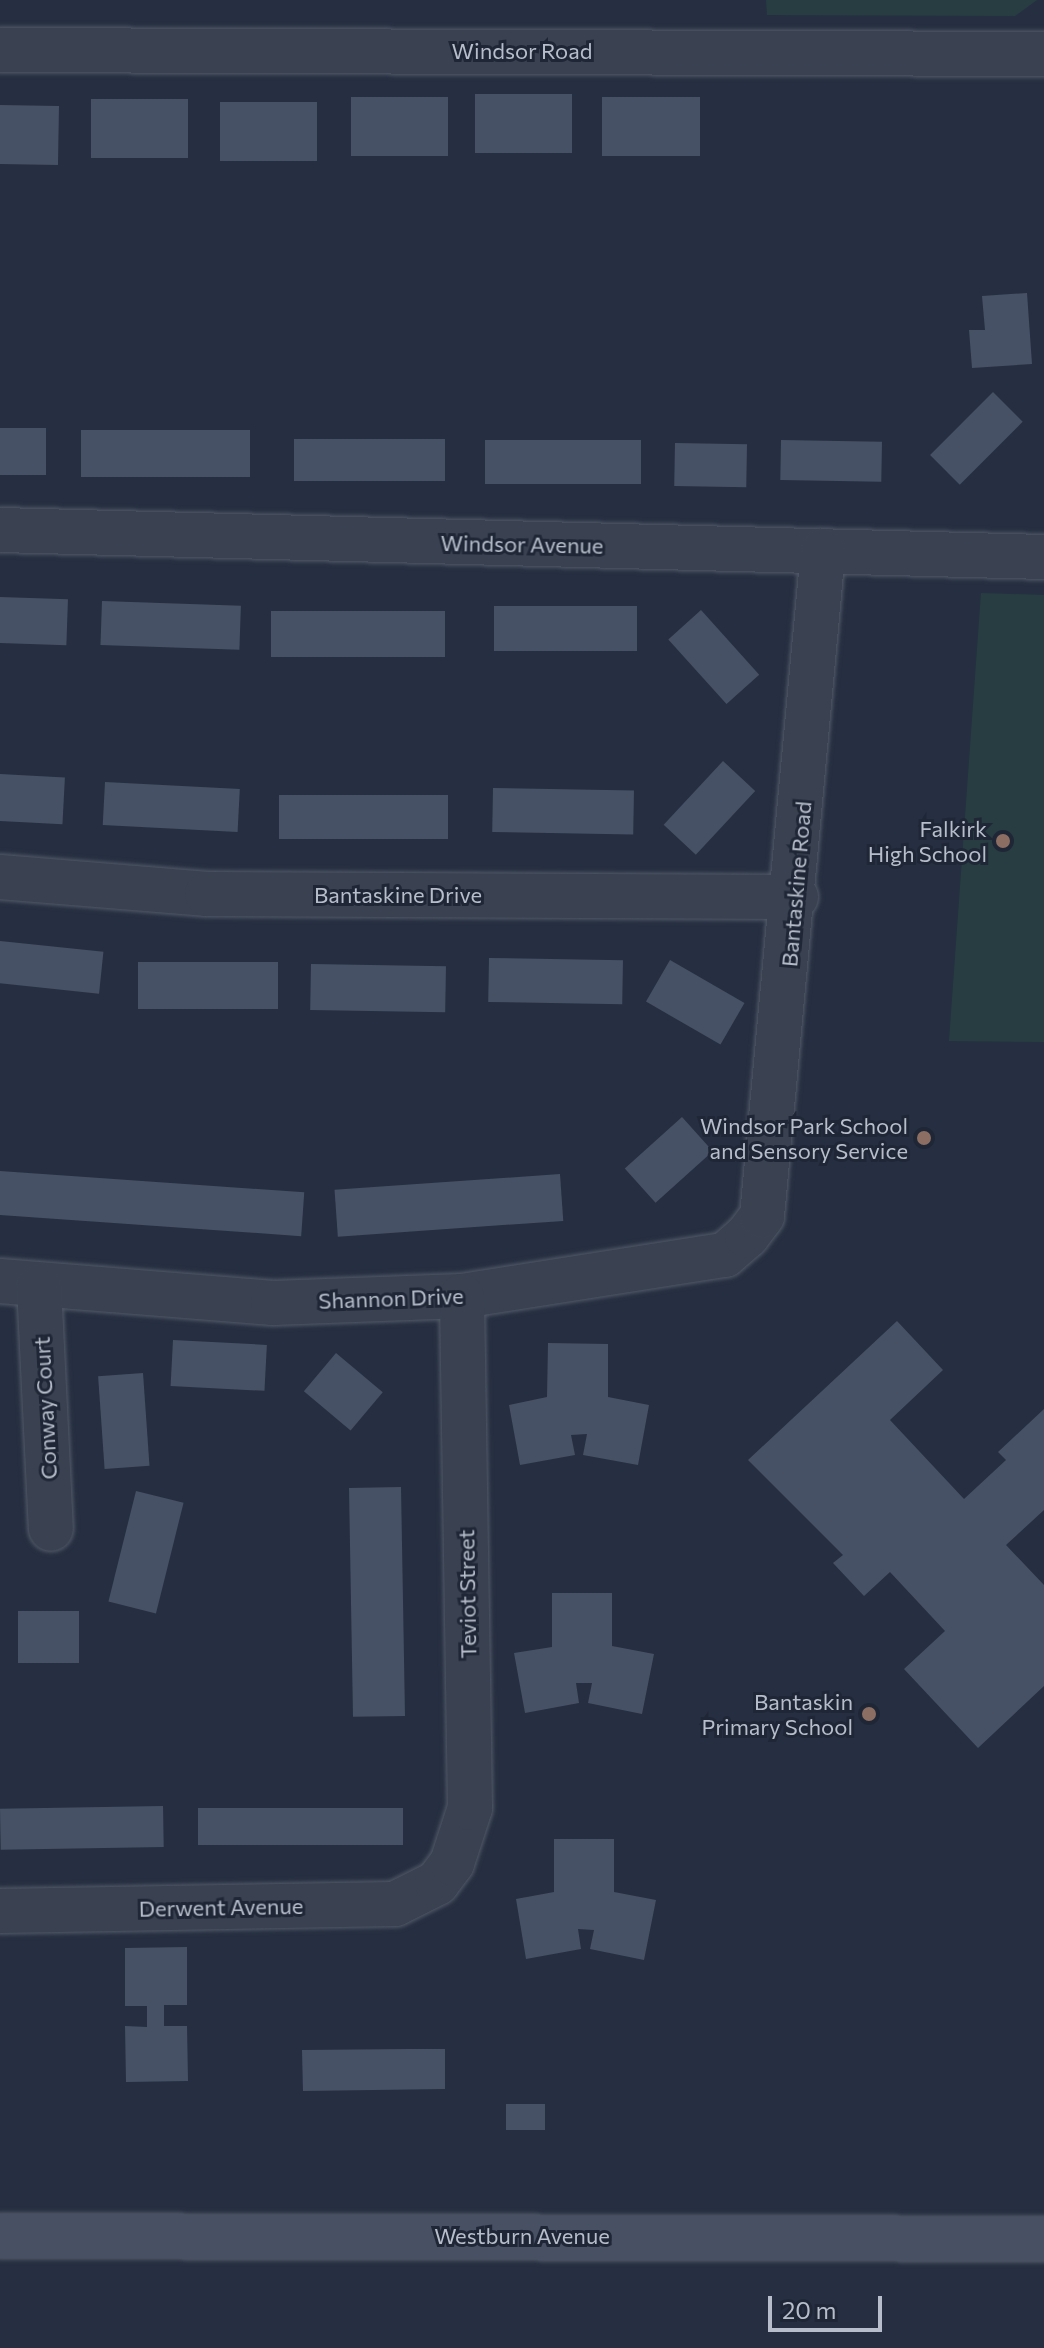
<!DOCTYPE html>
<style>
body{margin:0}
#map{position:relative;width:1044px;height:2348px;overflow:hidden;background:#262f41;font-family:Commissioner,sans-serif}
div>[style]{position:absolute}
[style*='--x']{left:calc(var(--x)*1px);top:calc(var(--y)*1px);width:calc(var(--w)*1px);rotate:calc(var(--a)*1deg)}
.green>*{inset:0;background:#283d42}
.building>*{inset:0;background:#475165;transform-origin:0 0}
.roads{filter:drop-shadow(0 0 2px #525a68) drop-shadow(0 0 2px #525a68)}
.minor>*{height:44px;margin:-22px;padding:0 22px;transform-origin:22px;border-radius:22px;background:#3a4251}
.tertiary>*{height:44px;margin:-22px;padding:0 22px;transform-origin:22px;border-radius:22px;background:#3a4251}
.secondary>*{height:44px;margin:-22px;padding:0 22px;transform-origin:22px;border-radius:22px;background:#485064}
.dots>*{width:22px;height:22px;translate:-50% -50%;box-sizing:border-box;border:4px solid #1f2736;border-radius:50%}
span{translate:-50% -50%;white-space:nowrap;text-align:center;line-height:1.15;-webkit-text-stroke:6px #1f2736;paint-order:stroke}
.street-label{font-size:22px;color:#b7bdcb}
.poi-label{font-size:22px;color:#b7bdcb}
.right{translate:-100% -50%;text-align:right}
.scale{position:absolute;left:768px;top:2296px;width:114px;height:36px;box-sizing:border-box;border:4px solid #b7bdcb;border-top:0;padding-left:10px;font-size:24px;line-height:28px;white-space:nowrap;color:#b7bdcb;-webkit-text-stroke:6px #1f2736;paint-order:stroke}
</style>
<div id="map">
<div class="green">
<div style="clip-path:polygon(766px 0,1037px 0,1015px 16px,767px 15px)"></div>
<div style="clip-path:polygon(981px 593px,1044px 595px,1044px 1042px,949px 1041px)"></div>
</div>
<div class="building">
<div style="left:475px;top:94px;width:97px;height:59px"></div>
<div style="left:351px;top:97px;width:97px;height:59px"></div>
<div style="left:602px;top:97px;width:98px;height:59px"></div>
<div style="left:91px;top:99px;width:97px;height:59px"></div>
<div style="left:220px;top:102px;width:97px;height:59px"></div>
<div style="left:0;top:105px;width:59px;height:59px;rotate:1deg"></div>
<div style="clip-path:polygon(1027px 293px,1032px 364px,972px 368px,969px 330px,985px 330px,982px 296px)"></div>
<div style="left:993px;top:392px;width:42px;height:89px;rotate:45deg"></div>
<div style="left:0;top:428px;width:46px;height:47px"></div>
<div style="left:81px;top:430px;width:169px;height:47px"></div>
<div style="left:294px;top:439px;width:151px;height:42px"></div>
<div style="left:485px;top:440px;width:156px;height:44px"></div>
<div style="left:781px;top:440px;width:101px;height:40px;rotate:1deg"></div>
<div style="left:675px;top:443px;width:72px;height:43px;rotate:1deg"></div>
<div style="left:0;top:597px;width:68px;height:46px;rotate:2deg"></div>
<div style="left:102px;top:601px;width:139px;height:44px;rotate:2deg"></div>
<div style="left:494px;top:606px;width:143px;height:45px"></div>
<div style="left:701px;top:610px;width:87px;height:44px;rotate:48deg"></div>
<div style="left:445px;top:611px;width:46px;height:174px;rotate:90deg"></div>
<div style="left:723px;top:761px;width:44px;height:87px;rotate:43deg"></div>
<div style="left:0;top:774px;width:65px;height:47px;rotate:3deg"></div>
<div style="left:105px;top:782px;width:135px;height:43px;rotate:3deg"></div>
<div style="left:493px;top:788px;width:141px;height:44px;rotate:1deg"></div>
<div style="left:279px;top:795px;width:169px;height:44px"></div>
<div style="left:0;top:941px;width:104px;height:42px;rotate:6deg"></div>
<div style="left:489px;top:958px;width:134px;height:44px;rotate:1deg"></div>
<div style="left:670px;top:960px;width:86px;height:48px;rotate:30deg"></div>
<div style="left:138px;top:962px;width:140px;height:47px"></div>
<div style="left:311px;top:964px;width:135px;height:46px;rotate:1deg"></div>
<div style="left:682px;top:1117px;width:46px;height:77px;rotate:48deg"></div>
<div style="left:0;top:1171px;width:305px;height:44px;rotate:4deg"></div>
<div style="left:560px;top:1174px;width:47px;height:226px;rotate:86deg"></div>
<div style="clip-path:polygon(897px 1321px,943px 1370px,890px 1420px,964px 1499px,1006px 1460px,998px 1452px,1044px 1409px,1044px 1510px,1006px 1545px,1044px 1585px,1044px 1686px,978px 1748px,904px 1669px,945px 1631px,890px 1572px,864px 1596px,833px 1563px,843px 1555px,748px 1460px)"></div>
<div style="left:173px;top:1340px;width:94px;height:46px;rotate:3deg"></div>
<div style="clip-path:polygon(548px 1343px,608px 1344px,608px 1397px,649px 1405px,638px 1465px,583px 1455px,587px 1434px,571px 1435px,575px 1455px,520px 1465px,509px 1405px,547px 1397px)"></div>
<div style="left:336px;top:1353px;width:61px;height:50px;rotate:40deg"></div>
<div style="left:143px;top:1373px;width:93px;height:45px;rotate:86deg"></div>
<div style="left:401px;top:1487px;width:229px;height:52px;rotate:89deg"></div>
<div style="left:136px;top:1491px;width:49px;height:114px;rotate:14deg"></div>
<div style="clip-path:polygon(552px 1593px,612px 1593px,612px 1646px,654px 1654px,642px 1714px,588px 1703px,592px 1683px,576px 1683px,579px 1703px,525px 1713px,514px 1653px,552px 1647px)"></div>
<div style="left:18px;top:1611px;width:61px;height:52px"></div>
<div style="left:163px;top:1806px;width:41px;height:163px;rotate:89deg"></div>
<div style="left:403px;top:1808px;width:37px;height:205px;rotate:90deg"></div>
<div style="clip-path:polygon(554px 1839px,614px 1839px,614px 1892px,656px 1900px,644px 1960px,590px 1949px,594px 1930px,578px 1929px,581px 1949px,526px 1959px,516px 1899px,554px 1892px)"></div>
<div style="clip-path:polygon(187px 1947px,187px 2005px,164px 2005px,164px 2026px,187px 2026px,188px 2081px,126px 2082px,125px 2026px,147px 2027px,147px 2006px,125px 2006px,125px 1948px)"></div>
<div style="clip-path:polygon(410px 2049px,445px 2049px,445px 2089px,303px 2091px,302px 2050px)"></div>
<div style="left:506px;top:2104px;width:39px;height:26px"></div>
</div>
<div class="roads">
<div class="minor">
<div style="--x:0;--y:530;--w:1044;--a:1.48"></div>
<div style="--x:0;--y:877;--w:208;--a:4.7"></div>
<div style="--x:207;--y:894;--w:589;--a:0.29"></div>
<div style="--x:0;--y:1281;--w:274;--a:4.6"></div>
<div style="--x:273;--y:1303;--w:189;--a:-2.1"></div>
<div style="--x:462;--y:1296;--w:266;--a:-8.9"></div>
<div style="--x:725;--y:1255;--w:29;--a:-41"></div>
<div style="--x:747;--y:1236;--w:25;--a:-53"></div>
<div style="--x:762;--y:1216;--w:668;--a:-84.76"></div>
<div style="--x:39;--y:1286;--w:243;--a:87.2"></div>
<div style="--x:0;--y:1911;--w:395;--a:-1"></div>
<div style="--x:395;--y:1904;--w:47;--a:-26.6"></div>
<div style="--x:437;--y:1883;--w:25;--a:-53"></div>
<div style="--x:452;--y:1863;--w:58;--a:-71.9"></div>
<div style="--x:470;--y:1808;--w:512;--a:-90.9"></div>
</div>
<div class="tertiary">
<div style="--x:0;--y:50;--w:1044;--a:0.22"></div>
</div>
<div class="secondary">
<div style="--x:0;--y:2236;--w:1044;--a:0.16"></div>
</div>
</div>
<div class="dots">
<div style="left:1003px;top:841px;background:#8d6e63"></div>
<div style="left:924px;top:1138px;background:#8d6e63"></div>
<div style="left:869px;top:1714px;background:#8d6e63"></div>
</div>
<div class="street-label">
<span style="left:522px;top:51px">Windsor Road</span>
<span style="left:522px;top:544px;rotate:1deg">Windsor Avenue</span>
<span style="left:796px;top:884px;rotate:-85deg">Bantaskine Road</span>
<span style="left:398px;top:895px">Bantaskine Drive</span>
<span style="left:391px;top:1298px;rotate:-2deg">Shannon Drive</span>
<span style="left:45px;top:1408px;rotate:-93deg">Conway Court</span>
<span style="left:467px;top:1594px;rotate:-91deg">Teviot Street</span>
<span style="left:221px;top:1907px;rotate:-1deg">Derwent Avenue</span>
<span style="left:522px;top:2236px">Westburn Avenue</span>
</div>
<div class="poi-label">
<span class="right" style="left:987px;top:841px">Falkirk<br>High School</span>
<span class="right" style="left:908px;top:1138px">Windsor Park School<br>and Sensory Service</span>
<span class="right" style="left:853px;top:1714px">Bantaskin<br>Primary School</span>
</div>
<div class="scale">20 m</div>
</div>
